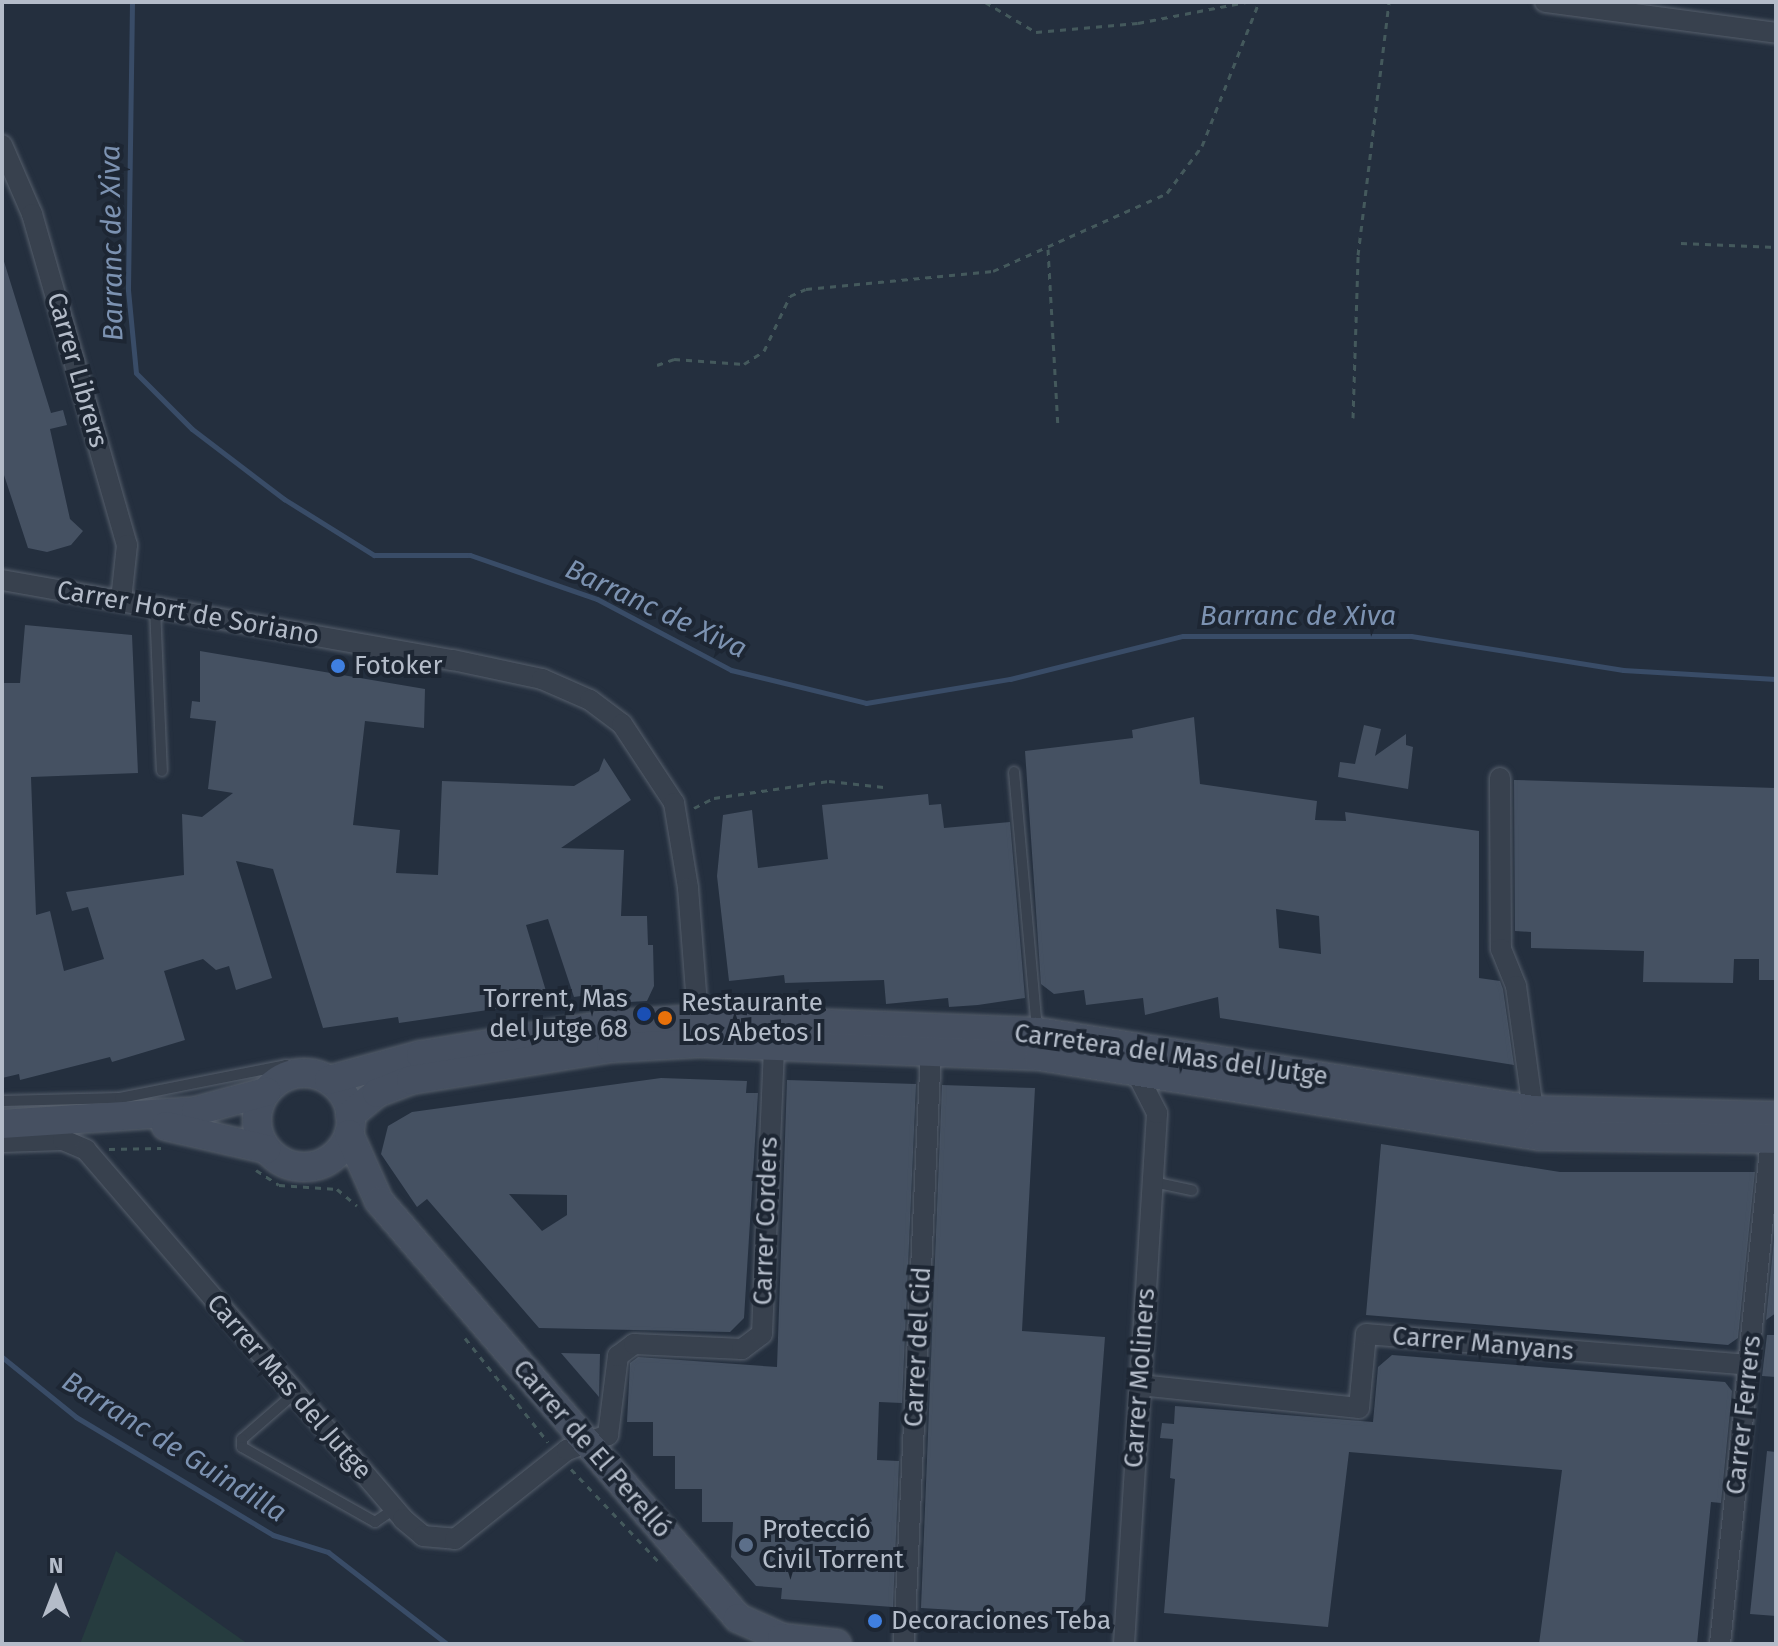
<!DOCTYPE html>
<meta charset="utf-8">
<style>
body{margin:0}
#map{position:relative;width:1778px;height:1646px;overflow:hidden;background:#242f3e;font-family:"Fira Sans",sans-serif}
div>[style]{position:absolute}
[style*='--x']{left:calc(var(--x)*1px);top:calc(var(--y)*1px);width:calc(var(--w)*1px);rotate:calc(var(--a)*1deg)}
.green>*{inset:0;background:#263c3f}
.stream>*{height:5px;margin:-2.5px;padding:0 2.5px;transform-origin:2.5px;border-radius:2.5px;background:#394c67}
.building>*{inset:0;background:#455162}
.path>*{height:3px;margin-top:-1.5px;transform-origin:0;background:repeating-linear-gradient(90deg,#44595c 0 6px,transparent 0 12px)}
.roads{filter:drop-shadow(0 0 2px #565f6c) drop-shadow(0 0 2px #565f6c)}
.lane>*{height:10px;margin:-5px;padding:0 5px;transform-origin:5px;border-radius:5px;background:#38414e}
.street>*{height:20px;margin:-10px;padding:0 10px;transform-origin:10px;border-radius:10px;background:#38414e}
.secondary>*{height:28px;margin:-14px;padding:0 14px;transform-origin:14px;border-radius:14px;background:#465061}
.secondary>.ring{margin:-14px;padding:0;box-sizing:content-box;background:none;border:28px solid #465061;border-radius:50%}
.dots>*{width:22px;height:22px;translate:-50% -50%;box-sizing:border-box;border:4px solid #1d2633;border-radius:50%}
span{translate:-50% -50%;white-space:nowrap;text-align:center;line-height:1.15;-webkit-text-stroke:8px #1d2633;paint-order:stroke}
.street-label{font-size:26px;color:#b4bcc9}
.poi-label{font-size:26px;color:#b4bcc9}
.left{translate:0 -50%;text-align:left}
.right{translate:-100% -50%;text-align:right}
.water-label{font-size:28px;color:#7c92b1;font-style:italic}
.frame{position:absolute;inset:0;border:4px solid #b4bcc9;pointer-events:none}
.north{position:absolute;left:16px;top:1550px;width:80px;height:80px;-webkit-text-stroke:6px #1d2633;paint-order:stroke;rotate:0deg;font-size:22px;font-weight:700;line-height:32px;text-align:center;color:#b4bcc9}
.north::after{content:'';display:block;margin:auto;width:28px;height:36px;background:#b4bcc9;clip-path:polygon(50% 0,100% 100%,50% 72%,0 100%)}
</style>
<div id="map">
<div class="green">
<div style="clip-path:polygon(116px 1551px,248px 1644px,80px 1644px)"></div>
</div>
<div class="stream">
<div style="--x:132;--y:2;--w:288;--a:90.8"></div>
<div style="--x:128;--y:290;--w:83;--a:84.5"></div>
<div style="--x:136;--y:373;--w:79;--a:45"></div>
<div style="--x:192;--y:429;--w:116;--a:37.3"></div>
<div style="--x:284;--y:499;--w:106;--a:31.9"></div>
<div style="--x:374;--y:555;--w:96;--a:0"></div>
<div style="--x:470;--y:555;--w:134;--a:19.1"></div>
<div style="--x:597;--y:599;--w:152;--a:27.9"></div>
<div style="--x:731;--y:670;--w:139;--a:13.7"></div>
<div style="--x:866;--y:703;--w:146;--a:-9.5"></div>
<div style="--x:1010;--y:679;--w:178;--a:-14"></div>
<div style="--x:1183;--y:636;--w:228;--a:0"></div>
<div style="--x:1411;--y:636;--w:215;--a:9.1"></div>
<div style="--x:1623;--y:670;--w:153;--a:3.4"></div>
<div style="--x:2;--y:1357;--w:95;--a:39"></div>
<div style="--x:76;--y:1417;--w:230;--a:30.9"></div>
<div style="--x:273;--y:1535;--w:58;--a:17.2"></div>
<div style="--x:328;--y:1552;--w:150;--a:37.7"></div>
</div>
<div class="building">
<div style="clip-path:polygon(2px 255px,51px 413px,63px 410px,67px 425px,50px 429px,70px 519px,83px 531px,71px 545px,47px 552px,28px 548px,2px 469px)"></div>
<div style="clip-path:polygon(25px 625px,132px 635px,138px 773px,31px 777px,36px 915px,50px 911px,64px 971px,104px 959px,88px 907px,72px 911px,66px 892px,184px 875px,182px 814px,202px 817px,233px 793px,208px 789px,216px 721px,190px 718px,192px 701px,200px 702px,200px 651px,425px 689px,424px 728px,365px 721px,353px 825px,400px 830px,396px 873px,438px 875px,442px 781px,574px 786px,599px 771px,604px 758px,631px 800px,561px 848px,624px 850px,621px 916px,647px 916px,648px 945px,653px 945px,654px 986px,647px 1001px,613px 1003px,608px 992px,574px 997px,548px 919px,526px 925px,549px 1001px,399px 1023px,398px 1017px,323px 1028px,273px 869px,236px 861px,272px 978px,236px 990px,229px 966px,216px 970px,203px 959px,164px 971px,185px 1040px,112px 1062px,110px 1057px,20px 1080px,19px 1074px,2px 1078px,2px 683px,20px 683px)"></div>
<div style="clip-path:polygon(evenodd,1194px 717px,1200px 784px,1317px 801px,1315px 820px,1346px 821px,1345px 812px,1479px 831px,1479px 978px,1500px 981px,1503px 989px,1514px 1065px,1220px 1018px,1218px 997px,1145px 1015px,1143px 998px,1086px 1005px,1084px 990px,1054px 994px,1041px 984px,1025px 751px,1133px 738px,1132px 730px,1194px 717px,1276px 909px,1319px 916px,1321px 954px,1279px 948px,1276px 909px)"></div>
<div style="clip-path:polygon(1364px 725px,1381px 729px,1375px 756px,1406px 734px,1406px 745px,1413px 747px,1408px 789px,1338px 777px,1340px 762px,1355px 764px)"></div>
<div style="clip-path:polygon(1514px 780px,1776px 788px,1776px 980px,1759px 980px,1759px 959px,1734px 959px,1733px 983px,1643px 982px,1644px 951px,1531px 948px,1531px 932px,1515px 931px)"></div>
<div style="clip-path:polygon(928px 794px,929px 805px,941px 804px,944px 828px,1010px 822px,1025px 998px,978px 1005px,949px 1007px,948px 998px,886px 1004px,884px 980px,785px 983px,784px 975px,729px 981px,717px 876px,723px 815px,752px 810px,758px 868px,828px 859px,822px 805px)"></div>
<div style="clip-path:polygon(evenodd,661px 1078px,747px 1081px,746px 1093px,758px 1093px,744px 1318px,730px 1332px,539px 1328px,427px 1199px,417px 1207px,381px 1154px,388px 1126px,412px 1112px,661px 1078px,509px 1194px,567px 1195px,567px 1215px,542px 1231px,509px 1194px)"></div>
<div style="clip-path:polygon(787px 1080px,916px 1084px,902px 1403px,879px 1402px,877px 1460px,899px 1461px,893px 1607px,781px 1599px,782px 1588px,756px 1586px,731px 1557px,733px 1522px,702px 1522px,702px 1489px,675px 1489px,675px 1456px,653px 1456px,653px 1422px,627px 1422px,630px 1363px,638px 1357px,777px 1367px)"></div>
<div style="clip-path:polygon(942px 1085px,1035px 1088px,1022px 1331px,1105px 1337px,1085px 1601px,1071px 1617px,921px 1608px)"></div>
<div style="clip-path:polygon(1381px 1144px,1560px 1172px,1755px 1172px,1738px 1338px,1728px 1345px,1366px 1315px)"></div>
<div style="clip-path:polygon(1776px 1219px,1776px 1313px,1766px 1320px)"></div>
<div style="clip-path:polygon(1767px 1335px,1776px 1335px,1776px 1377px,1762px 1376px)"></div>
<div style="clip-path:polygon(561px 1353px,600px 1354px,599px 1397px)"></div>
<div style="clip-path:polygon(1392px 1355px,1725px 1382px,1732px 1391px,1721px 1503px,1711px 1502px,1697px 1644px,1539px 1644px,1562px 1470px,1349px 1452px,1328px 1627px,1164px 1613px,1175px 1479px,1170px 1478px,1173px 1439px,1160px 1438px,1162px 1423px,1174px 1424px,1175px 1406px,1373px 1422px,1378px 1367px)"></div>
<div style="clip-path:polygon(1767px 1451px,1776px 1452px,1776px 1616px,1750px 1614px)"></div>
</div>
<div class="path">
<div style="--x:985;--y:2;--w:59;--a:30.5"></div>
<div style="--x:1036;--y:32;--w:102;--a:-5"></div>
<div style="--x:1138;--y:23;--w:110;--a:-11"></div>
<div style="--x:1681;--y:243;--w:95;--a:2.4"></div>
<div style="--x:1048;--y:249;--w:179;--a:86.8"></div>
<div style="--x:657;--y:365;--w:18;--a:-19"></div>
<div style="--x:674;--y:359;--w:70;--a:4.1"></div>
<div style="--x:744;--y:364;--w:24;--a:-33"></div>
<div style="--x:764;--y:351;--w:61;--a:-64.7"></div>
<div style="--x:790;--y:296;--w:17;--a:-24"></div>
<div style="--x:806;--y:289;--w:188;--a:-5.5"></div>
<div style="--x:993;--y:271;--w:191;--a:-24.1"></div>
<div style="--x:1167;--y:193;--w:59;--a:-53.3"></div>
<div style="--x:1202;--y:146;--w:155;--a:-68.4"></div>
<div style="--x:1353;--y:418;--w:163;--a:-88.2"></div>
<div style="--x:1358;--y:255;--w:255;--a:-83"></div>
<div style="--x:694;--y:808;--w:22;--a:-27"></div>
<div style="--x:714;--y:798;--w:116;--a:-8.4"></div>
<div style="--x:829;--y:781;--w:55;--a:6.2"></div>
<div style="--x:109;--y:1149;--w:52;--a:-1.1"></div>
<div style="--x:256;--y:1170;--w:27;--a:33"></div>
<div style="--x:279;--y:1185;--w:58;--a:3.9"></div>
<div style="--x:337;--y:1189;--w:26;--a:40"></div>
<div style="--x:465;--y:1338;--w:133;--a:51.4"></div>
<div style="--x:571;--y:1469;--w:128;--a:46.6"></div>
</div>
<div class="roads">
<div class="lane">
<div style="--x:155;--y:607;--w:164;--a:87.6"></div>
<div style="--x:1014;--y:772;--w:259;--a:84.9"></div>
<div style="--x:2;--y:1101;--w:118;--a:-1.5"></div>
<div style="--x:120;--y:1098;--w:169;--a:-11.2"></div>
<div style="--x:286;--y:1065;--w:13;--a:45"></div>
<div style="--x:1153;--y:1182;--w:40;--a:12"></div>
<div style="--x:295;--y:1393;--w:70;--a:139"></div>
<div style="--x:242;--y:1439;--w:8;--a:90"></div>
<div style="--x:242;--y:1447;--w:153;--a:29.4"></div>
<div style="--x:375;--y:1522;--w:23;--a:-34"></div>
</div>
<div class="street">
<div style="--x:1545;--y:2;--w:233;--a:7.6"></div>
<div style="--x:2;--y:145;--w:75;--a:66.5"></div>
<div style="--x:32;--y:214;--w:344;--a:74"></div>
<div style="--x:127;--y:545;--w:55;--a:96.2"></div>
<div style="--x:2;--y:580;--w:458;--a:10.1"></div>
<div style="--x:453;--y:660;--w:91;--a:12.1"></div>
<div style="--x:542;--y:679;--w:52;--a:23.6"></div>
<div style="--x:590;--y:700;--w:40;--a:37"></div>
<div style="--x:622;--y:724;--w:95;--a:56.6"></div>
<div style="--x:674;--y:803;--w:86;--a:80.6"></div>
<div style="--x:688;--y:888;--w:131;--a:85.6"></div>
<div style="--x:1500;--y:778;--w:171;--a:89.7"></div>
<div style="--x:1501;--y:949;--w:40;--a:68"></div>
<div style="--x:1516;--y:986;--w:125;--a:82.2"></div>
<div style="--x:2;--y:1142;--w:61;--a:-1.9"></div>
<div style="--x:63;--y:1140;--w:25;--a:23"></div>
<div style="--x:86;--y:1150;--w:486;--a:49.3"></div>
<div style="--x:403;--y:1519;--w:26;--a:40"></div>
<div style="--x:423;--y:1536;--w:32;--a:5"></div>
<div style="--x:455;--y:1539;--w:143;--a:-38.5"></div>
<div style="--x:567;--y:1450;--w:44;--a:-20.1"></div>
<div style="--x:608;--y:1435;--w:80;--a:-82.8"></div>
<div style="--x:618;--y:1356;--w:20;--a:-37"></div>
<div style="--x:634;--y:1344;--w:108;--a:2.7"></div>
<div style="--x:742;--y:1349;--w:25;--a:-37"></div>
<div style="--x:762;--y:1334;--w:288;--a:-87.6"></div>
<div style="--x:1140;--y:1385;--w:220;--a:6"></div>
<div style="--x:1359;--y:1408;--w:74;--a:-84.6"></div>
<div style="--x:1366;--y:1334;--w:384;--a:4.6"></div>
<div style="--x:904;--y:1644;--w:595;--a:-87.4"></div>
<div style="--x:1124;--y:1644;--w:532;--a:-86.44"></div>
<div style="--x:1157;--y:1113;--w:39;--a:-117"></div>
<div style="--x:1139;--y:1078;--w:16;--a:-150"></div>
<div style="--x:1720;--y:1644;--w:508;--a:-84.23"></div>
</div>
<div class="secondary">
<div class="ring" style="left:257px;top:1073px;width:66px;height:66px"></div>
<div style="--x:329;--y:1080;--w:95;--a:-15.2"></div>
<div style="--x:421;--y:1055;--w:187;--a:-9.2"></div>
<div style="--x:606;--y:1025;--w:92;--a:-3.7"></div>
<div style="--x:698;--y:1019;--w:340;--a:2.2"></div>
<div style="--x:1038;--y:1032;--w:501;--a:8.95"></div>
<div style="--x:1533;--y:1110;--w:243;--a:1.4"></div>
<div style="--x:350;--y:1115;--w:35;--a:-39"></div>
<div style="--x:377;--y:1093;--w:36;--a:-21"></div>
<div style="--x:411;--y:1080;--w:203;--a:-9.1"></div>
<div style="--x:611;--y:1048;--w:89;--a:-3.2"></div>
<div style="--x:700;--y:1043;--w:339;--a:2.2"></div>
<div style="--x:1039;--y:1056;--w:506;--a:9.09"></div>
<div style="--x:1539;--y:1136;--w:237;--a:0.7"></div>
<div style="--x:2;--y:1124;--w:194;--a:-3.8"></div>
<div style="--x:196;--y:1111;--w:73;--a:-15.2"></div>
<div style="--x:166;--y:1126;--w:103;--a:13"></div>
<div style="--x:349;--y:1134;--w:73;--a:65.9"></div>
<div style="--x:379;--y:1201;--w:550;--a:49.27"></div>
<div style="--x:738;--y:1618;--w:48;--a:24.4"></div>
<div style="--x:782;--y:1638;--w:55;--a:6.2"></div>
</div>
</div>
<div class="dots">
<div style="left:338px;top:666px;background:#3f7fe0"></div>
<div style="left:644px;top:1014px;background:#1a4fb4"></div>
<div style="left:665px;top:1018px;background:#e8710a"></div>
<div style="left:746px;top:1545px;background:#5c6f8a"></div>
<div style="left:875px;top:1621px;background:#3f7fe0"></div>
</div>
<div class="street-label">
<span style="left:77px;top:370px;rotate:74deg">Carrer Librers</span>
<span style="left:188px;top:613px;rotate:10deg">Carrer Hort de Soriano</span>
<span style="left:1171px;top:1055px;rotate:8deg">Carretera del Mas del Jutge</span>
<span style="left:766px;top:1221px;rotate:-88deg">Carrer Corders</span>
<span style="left:1483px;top:1344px;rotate:5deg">Carrer Manyans</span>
<span style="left:918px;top:1347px;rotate:-87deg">Carrer del Cid</span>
<span style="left:1140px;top:1378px;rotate:-86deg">Carrer Moliners</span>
<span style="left:289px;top:1387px;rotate:49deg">Carrer Mas del Jutge</span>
<span style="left:1744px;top:1415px;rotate:-84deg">Carrer Ferrers</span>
<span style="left:592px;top:1449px;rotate:49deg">Carrer de El Perelló</span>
</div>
<div class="poi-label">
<span class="left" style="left:354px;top:666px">Fotoker</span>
<span class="right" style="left:628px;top:1014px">Torrent, Mas<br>del Jutge 68</span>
<span class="left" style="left:681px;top:1018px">Restaurante<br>Los Abetos I</span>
<span class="left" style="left:762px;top:1545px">Protecció<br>Civil Torrent</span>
<span class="left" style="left:891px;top:1621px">Decoraciones Teba</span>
</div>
<div class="water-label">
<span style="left:112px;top:243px;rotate:-91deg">Barranc de Xiva</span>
<span style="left:656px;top:609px;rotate:25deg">Barranc de Xiva</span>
<span style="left:1298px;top:616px">Barranc de Xiva</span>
<span style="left:174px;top:1447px;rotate:32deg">Barranc de Guindilla</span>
</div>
<div class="frame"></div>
<div class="north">N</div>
</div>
